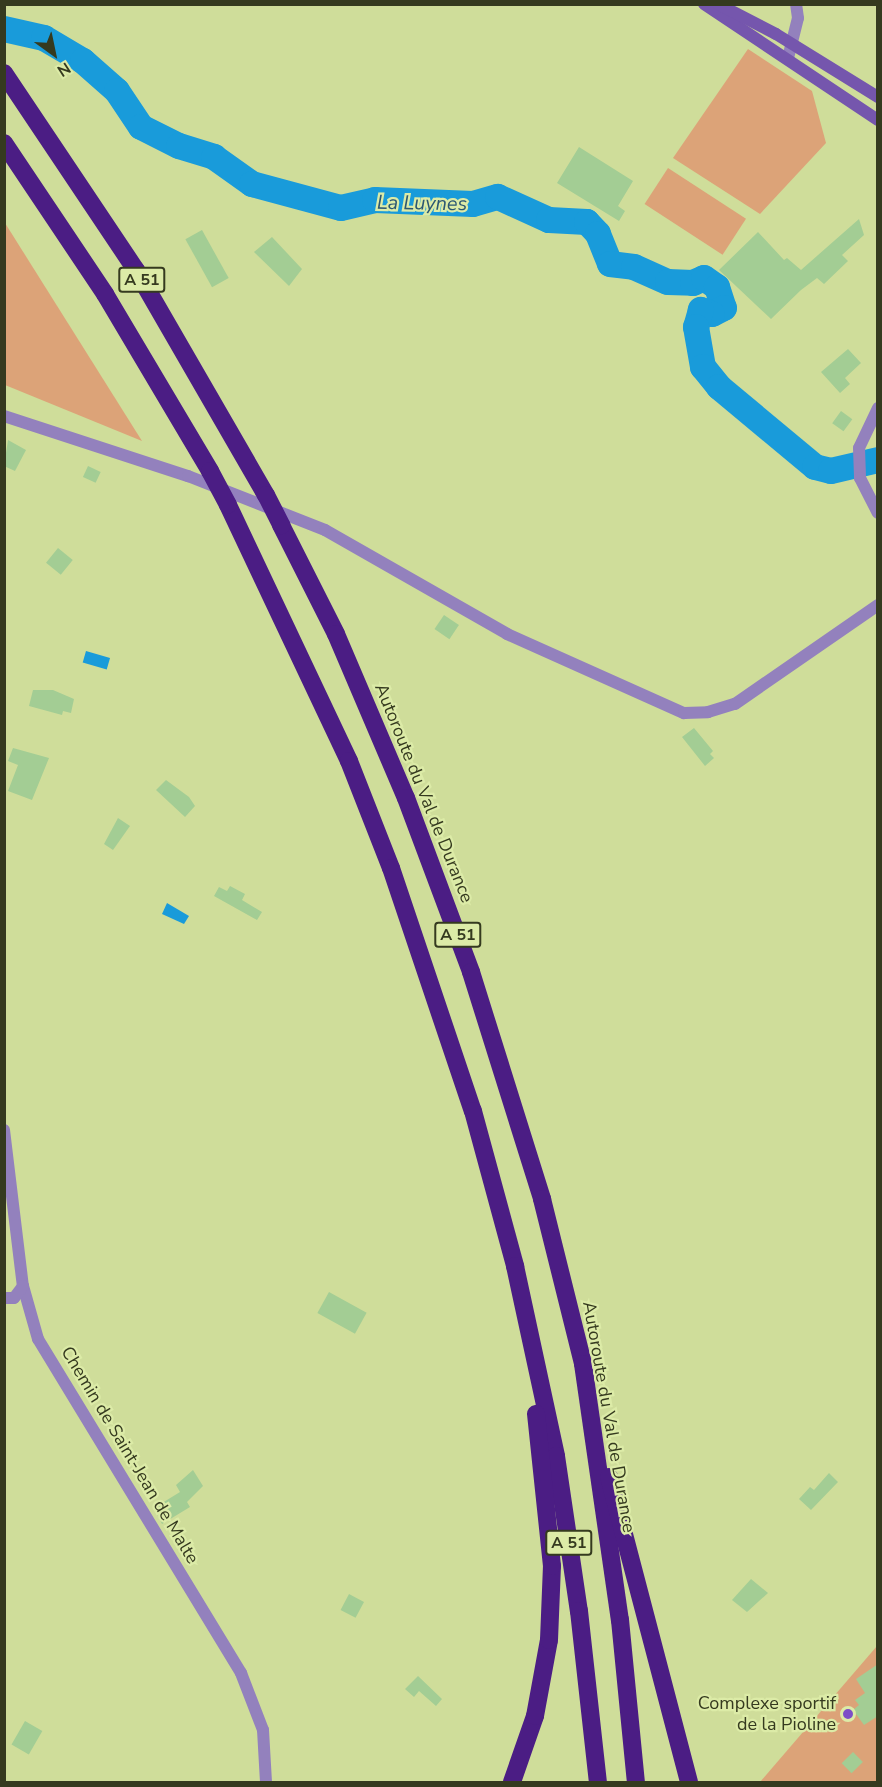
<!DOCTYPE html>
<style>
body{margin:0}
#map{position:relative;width:882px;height:1787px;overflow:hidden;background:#cfdd9a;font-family:"Nunito Sans",sans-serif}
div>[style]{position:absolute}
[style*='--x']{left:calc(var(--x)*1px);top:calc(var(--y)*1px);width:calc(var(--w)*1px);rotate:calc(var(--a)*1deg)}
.green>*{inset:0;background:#dca378;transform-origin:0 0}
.water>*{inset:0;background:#199bda;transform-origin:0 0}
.river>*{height:26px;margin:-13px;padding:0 13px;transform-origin:13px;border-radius:13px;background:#199bda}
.building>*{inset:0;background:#a3cd94;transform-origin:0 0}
.minor>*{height:12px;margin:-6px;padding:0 6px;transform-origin:6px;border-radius:6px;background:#9381bd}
.secondary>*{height:12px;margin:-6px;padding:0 6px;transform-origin:6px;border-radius:6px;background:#7556ad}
.motorway>*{height:18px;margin:-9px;padding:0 9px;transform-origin:9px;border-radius:9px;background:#4b1d84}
.motorway-bridge>*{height:18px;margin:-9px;padding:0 9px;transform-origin:9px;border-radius:9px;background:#4b1d84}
.dots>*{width:16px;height:16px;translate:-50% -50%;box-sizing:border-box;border:3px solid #dceba7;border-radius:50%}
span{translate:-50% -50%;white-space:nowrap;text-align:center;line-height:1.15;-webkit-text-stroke:4.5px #dceba7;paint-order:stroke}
.shield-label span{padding:2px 4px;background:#dceba7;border:2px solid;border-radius:4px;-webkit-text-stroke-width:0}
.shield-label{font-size:16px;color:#353a1f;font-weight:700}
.street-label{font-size:18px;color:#353a1f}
.poi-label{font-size:18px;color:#353a1f}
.right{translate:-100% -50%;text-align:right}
.water-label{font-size:20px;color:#2a5773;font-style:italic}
.frame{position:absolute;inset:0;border:6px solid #353a1f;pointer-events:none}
.north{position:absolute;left:24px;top:24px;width:60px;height:60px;-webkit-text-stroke:4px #dceba7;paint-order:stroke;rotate:147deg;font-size:16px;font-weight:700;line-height:24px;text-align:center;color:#353a1f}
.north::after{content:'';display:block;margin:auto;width:21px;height:27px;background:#353a1f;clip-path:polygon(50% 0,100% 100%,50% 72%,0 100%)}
</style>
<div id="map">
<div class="green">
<div style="clip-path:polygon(748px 49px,812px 91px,826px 143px,760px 214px,673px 158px)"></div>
<div style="left:668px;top:168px;width:93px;height:43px;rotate:33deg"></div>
<div style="clip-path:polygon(4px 223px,5px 223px,142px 441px,5px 385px)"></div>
<div style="clip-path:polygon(877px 1646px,877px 1782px,760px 1782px)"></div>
</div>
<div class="water">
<div style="left:86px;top:651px;width:25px;height:12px;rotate:16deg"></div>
<div style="clip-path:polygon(167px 903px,189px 916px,184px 924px,162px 914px)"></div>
</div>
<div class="river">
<div style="--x:4;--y:29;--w:41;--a:12.7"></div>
<div style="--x:44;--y:38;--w:45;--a:30.5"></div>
<div style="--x:83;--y:61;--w:45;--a:41.4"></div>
<div style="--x:117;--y:91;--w:43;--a:56.3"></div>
<div style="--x:141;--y:127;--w:42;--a:26.6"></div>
<div style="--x:179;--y:146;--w:37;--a:17"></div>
<div style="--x:214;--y:157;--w:47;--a:35.4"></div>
<div style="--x:252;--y:184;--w:92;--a:15.1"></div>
<div style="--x:341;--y:208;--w:35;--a:-13"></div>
<div style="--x:375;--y:200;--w:98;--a:2.3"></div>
<div style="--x:473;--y:204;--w:26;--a:-16"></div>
<div style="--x:498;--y:197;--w:56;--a:24.3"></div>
<div style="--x:549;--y:220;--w:38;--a:3"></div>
<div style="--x:587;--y:222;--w:16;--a:47"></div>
<div style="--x:598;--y:234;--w:32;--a:68"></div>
<div style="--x:610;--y:264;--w:24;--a:7"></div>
<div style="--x:634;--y:267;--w:37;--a:24"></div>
<div style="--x:668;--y:282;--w:25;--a:2"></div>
<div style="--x:693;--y:283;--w:12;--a:-24"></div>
<div style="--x:704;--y:278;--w:16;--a:35"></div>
<div style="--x:717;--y:287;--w:22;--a:72"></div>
<div style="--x:724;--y:308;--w:13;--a:153"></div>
<div style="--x:712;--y:314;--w:12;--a:-160"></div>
<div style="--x:701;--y:310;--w:18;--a:106"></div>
<div style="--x:696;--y:327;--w:41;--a:80.1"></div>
<div style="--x:703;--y:367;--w:26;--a:51"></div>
<div style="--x:719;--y:387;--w:125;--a:39.8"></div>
<div style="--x:815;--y:467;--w:16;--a:14"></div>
<div style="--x:831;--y:471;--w:48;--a:-13.2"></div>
</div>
<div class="building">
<div style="clip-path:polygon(579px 147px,633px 181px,618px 206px,625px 211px,619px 221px,557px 183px)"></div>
<div style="clip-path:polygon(859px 219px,864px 235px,842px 255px,848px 261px,824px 284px,817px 278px,801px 290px,771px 319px,719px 270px,758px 232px,784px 260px,787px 258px,801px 270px)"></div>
<div style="left:202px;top:230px;width:55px;height:19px;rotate:61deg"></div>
<div style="clip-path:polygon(272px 237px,302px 269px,289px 286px,254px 252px)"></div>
<div style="clip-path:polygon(848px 349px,861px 363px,845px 378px,850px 384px,840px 393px,821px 372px)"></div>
<div style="left:841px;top:411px;width:14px;height:15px;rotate:36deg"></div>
<div style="clip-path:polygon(8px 440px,26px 450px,15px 471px,4px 466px)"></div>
<div style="left:88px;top:466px;width:14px;height:12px;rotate:25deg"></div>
<div style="left:58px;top:548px;width:19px;height:19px;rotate:39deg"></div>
<div style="left:444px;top:615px;width:18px;height:17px;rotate:34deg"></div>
<div style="clip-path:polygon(33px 690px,53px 690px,74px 699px,71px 713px,63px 711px,62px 715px,29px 706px)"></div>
<div style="clip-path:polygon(694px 728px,713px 751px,710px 754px,714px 758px,705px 766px,682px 737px)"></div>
<div style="clip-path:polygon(13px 748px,49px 758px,32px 800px,8px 791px,18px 765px,8px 761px)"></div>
<div style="clip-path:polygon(166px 780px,189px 797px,195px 806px,185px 817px,156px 790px)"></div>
<div style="clip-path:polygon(118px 818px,130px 826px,113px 850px,104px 844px)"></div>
<div style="clip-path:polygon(230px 886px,245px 894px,242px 900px,262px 912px,257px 920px,214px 896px,219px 887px,227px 891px)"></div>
<div style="left:329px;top:1292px;width:43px;height:24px;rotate:29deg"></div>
<div style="clip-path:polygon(193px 1470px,203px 1486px,187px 1502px,190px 1507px,162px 1524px,154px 1508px,180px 1492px,176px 1485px)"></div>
<div style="clip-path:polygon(829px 1473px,838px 1482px,811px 1510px,799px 1499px,810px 1487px,814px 1490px)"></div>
<div style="clip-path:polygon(751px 1579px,768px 1593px,747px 1612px,732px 1600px)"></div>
<div style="left:349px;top:1594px;width:17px;height:18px;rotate:28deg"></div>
<div style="clip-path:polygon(878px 1664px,878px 1716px,864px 1725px,853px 1710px,859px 1705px,855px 1700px,865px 1693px,856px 1679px)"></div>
<div style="clip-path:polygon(418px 1676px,442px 1699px,436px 1706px,419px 1691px,414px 1697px,405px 1689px)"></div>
<div style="left:25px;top:1721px;width:20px;height:27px;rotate:30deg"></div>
<div style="left:853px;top:1752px;width:14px;height:16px;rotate:45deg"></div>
</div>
<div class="minor">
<div style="--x:788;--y:58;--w:41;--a:-76"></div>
<div style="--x:798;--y:18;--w:14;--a:-98"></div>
<div style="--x:878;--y:408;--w:44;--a:115.4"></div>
<div style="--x:859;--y:448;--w:30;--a:88"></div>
<div style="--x:860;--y:478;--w:39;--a:63"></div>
<div style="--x:4;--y:416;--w:194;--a:18.1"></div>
<div style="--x:188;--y:476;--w:147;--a:21.5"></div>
<div style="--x:325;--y:530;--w:210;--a:29.7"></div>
<div style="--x:507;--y:634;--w:194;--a:24.1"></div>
<div style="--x:684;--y:713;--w:24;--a:-2"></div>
<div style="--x:708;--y:712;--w:28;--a:-17"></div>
<div style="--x:735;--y:704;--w:174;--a:-34.7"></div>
<div style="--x:4;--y:1130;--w:157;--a:83.1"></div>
<div style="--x:23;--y:1286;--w:55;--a:74.2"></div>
<div style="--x:38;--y:1339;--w:391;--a:58.7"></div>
<div style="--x:241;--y:1673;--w:61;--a:68.9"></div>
<div style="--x:263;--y:1730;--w:52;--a:86.7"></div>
<div style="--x:4;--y:1298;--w:10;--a:0"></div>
<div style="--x:14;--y:1298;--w:15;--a:-53"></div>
</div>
<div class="secondary">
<div style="--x:704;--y:4;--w:209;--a:33.7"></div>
<div style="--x:718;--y:4;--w:65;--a:27.3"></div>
<div style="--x:776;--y:34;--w:120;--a:31.7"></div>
</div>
<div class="motorway">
<div style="--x:4;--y:73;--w:237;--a:56.2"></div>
<div style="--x:136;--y:270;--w:260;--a:60"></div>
<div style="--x:4;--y:143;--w:182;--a:56.2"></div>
<div style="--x:105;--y:294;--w:206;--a:59.3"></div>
<div style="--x:228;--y:505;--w:283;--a:64.7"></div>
<div style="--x:349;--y:761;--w:115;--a:68.6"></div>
<div style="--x:391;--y:868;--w:256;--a:71.4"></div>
<div style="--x:473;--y:1111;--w:161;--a:74.8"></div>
<div style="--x:515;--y:1266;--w:194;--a:77.8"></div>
<div style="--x:556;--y:1456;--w:157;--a:81.6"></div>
<div style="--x:579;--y:1611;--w:172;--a:83.7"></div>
<div style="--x:281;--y:525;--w:122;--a:63.2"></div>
<div style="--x:336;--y:634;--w:178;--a:66.9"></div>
<div style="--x:406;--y:798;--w:186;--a:69.5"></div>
<div style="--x:471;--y:972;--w:238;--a:72.6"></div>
<div style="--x:542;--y:1199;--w:170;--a:76"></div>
<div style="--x:583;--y:1364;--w:259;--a:81.8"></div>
<div style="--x:620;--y:1620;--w:163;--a:84.4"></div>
<div style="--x:609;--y:1477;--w:315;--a:75.3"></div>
<div style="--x:512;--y:1782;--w:70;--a:-70.8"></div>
<div style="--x:535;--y:1716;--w:77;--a:-79.6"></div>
<div style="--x:549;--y:1640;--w:74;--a:-87.7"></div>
<div style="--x:552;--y:1566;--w:153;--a:-96"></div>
</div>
<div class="motorway-bridge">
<div style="--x:210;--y:471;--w:38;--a:62"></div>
<div style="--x:266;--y:495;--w:34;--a:63"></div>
</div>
<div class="dots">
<div style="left:848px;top:1714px;background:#7d4fc7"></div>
</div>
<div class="shield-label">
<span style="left:142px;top:280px">A 51</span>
<span style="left:458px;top:935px">A 51</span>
<span style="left:569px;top:1543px">A 51</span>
</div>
<div class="street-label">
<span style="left:424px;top:793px;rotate:68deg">Autoroute du Val de Durance</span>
<span style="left:609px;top:1417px;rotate:80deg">Autoroute du Val de Durance</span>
<span style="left:130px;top:1455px;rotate:59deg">Chemin de Saint-Jean de Malte</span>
</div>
<div class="poi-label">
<span class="right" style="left:836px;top:1714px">Complexe sportif<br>de la Pioline</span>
</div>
<div class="water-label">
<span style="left:422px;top:203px;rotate:1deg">La Luynes</span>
</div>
<div class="frame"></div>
<div class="north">N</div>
</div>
